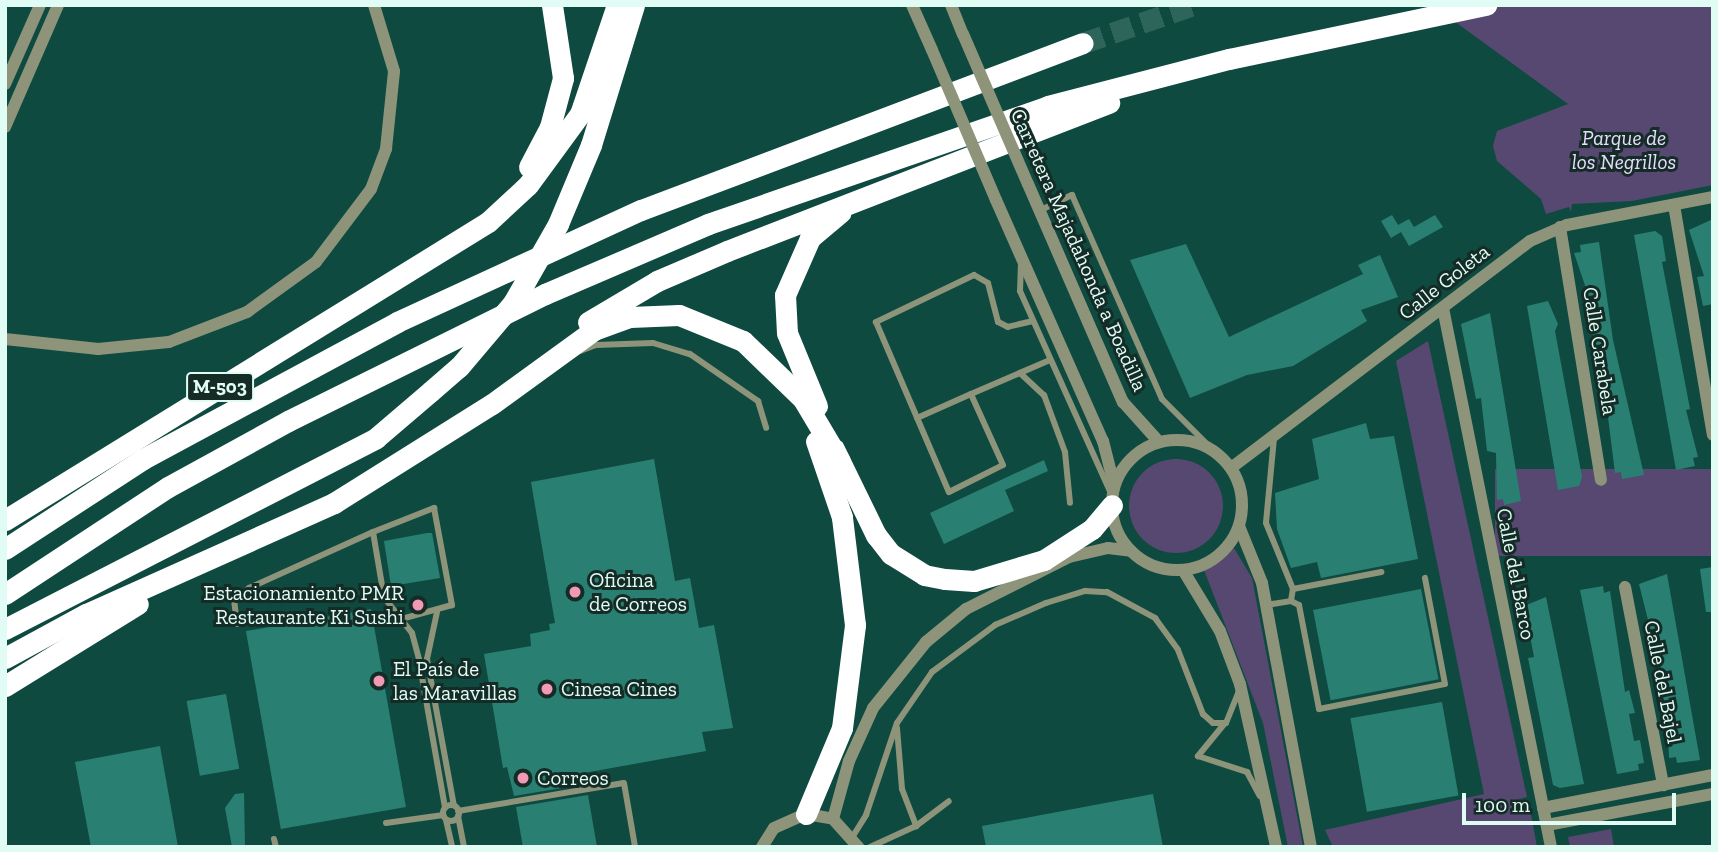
<!DOCTYPE html>
<meta charset="utf-8">
<style>
body{margin:0}
#map{position:relative;width:1718px;height:852px;overflow:hidden;background:#0f4a40;font-family:"Zilla Slab",serif}
div>[style]{position:absolute}
[style*='--x']{left:calc(var(--x)*1px);top:calc(var(--y)*1px);width:calc(var(--w)*1px);rotate:calc(var(--a)*1deg)}
.green>*{inset:0;background:#564870;transform-origin:0 0}
.round{border-radius:50%}
.building>*{inset:0;background:#298072;transform-origin:0 0}
.highway-tunnel>*{height:21px;margin-top:-10.5px;transform-origin:0;background:repeating-linear-gradient(90deg,#2e655b 0 21px,transparent 0 31px)}
.lane>*{height:6px;margin:-3px;padding:0 3px;transform-origin:3px;border-radius:3px;background:#8d947a}
.lane>.ring{margin:-3px;padding:0;box-sizing:content-box;background:none;border:6px solid #8d947a;border-radius:50%}
.street>*{height:12px;margin:-6px;padding:0 6px;transform-origin:6px;border-radius:6px;background:#8d947a}
.street>.ring{margin:-6px;padding:0;box-sizing:content-box;background:none;border:12px solid #8d947a;border-radius:50%}
.highway>*{height:21px;margin:-10.5px;padding:0 10.5px;transform-origin:10.5px;border-radius:10.5px;background:#fff}
.street-bridge>*{height:12px;margin:-6px;padding:0 6px;transform-origin:6px;border-radius:6px;background:#8d947a}
.highway-bridge>*{height:21px;margin:-10.5px;padding:0 10.5px;transform-origin:10.5px;border-radius:10.5px;background:#fff}
.dots>*{width:19px;height:19px;translate:-50% -50%;box-sizing:border-box;border:4px solid #142b26;border-radius:50%}
span{translate:-50% -50%;white-space:nowrap;text-align:center;line-height:1.15;-webkit-text-stroke:6px #142b26;paint-order:stroke}
.shield-label span{padding:2px 5px;background:#142b26;border:2px solid;border-radius:5px;-webkit-text-stroke-width:0}
.shield-label{font-size:19px;color:#e0fcf5;font-weight:700}
.park-label{font-size:21px;color:#e7ddfe;font-style:italic}
.street-label{font-size:21px;color:#e0fcf5}
.poi-label{font-size:21px;color:#e0fcf5}
.left{translate:0 -50%;text-align:left}
.right{translate:-100% -50%;text-align:right}
.frame{position:absolute;inset:0;border:7px solid #e0fcf5;pointer-events:none}
.scale{position:absolute;left:1462px;top:793px;width:214px;height:32px;box-sizing:border-box;border:4px solid #e0fcf5;border-top:0;padding-left:9px;font-size:21px;line-height:24px;white-space:nowrap;color:#e0fcf5;-webkit-text-stroke:5px #142b26;paint-order:stroke}
</style>
<div id="map">
<div class="green">
<div style="clip-path:polygon(1432px 5px,1713px 5px,1713px 185px,1632px 201px,1572px 204px,1571px 212px,1569px 207px,1546px 214px,1541px 199px,1497px 161px,1493px 146px,1497px 131px,1568px 104px)"></div>
<div style="clip-path:polygon(1428px 341px,1527px 797px,1519px 799px,1523px 811px,1530px 809px,1537px 847px,1333px 847px,1325px 830px,1484px 794px,1396px 361px)"></div>
<div class="round" style="left:1129px;top:459px;width:94px;height:94px"></div>
<div style="left:1713px;top:469px;width:87px;height:218px;rotate:90deg"></div>
<div style="clip-path:polygon(1234px 548px,1252px 578px,1303px 847px,1288px 847px,1263px 723px,1204px 570px)"></div>
<div style="clip-path:polygon(1611px 829px,1614px 847px,1570px 847px,1568px 837px)"></div>
</div>
<div class="building">
<div style="clip-path:polygon(1392px 215px,1398px 225px,1409px 219px,1414px 227px,1435px 215px,1443px 227px,1409px 246px,1401px 232px,1391px 238px,1381px 221px)"></div>
<div style="clip-path:polygon(1713px 219px,1713px 304px,1703px 306px,1697px 277px,1704px 276px,1689px 230px)"></div>
<div style="clip-path:polygon(1655px 231px,1662px 236px,1666px 261px,1662px 262px,1690px 409px,1686px 410px,1698px 457px,1693px 458px,1695px 466px,1676px 470px,1634px 235px)"></div>
<div style="clip-path:polygon(1599px 242px,1613px 340px,1644px 475px,1622px 479px,1621px 472px,1615px 473px,1606px 401px,1593px 358px,1593px 324px,1587px 325px,1584px 308px,1583px 301px,1590px 300px,1574px 253px,1581px 252px,1580px 245px)"></div>
<div style="clip-path:polygon(1186px 244px,1229px 337px,1363px 274px,1358px 265px,1380px 255px,1398px 297px,1361px 310px,1367px 321px,1293px 366px,1247px 375px,1190px 398px,1130px 260px)"></div>
<div style="clip-path:polygon(1548px 301px,1558px 324px,1555px 331px,1582px 477px,1579px 486px,1558px 490px,1527px 306px)"></div>
<div style="clip-path:polygon(1490px 313px,1521px 501px,1504px 505px,1503px 499px,1497px 500px,1496px 453px,1487px 451px,1481px 398px,1476px 399px,1461px 324px)"></div>
<div style="clip-path:polygon(1366px 423px,1370px 439px,1394px 436px,1418px 559px,1321px 578px,1317px 562px,1291px 568px,1277px 529px,1275px 493px,1319px 479px,1312px 439px)"></div>
<div style="clip-path:polygon(654px 459px,675px 581px,690px 578px,699px 628px,714px 625px,733px 728px,702px 732px,706px 751px,584px 773px,586px 784px,514px 796px,507px 767px,503px 768px,484px 654px,531px 646px,530px 634px,550px 630px,549px 624px,555px 623px,531px 482px)"></div>
<div style="clip-path:polygon(1044px 460px,1048px 471px,1005px 490px,1014px 511px,944px 544px,930px 513px)"></div>
<div style="clip-path:polygon(427px 533px,432px 533px,440px 578px,391px 586px,384px 541px)"></div>
<div style="clip-path:polygon(1713px 567px,1713px 612px,1706px 612px,1700px 569px)"></div>
<div style="clip-path:polygon(1667px 574px,1700px 760px,1677px 763px,1676px 757px,1669px 758px,1667px 707px,1660px 708px,1656px 686px,1664px 685px,1660px 664px,1651px 661px,1647px 632px,1651px 632px,1639px 584px)"></div>
<div style="clip-path:polygon(1603px 586px,1604px 593px,1610px 591px,1625px 692px,1629px 690px,1635px 713px,1629px 714px,1634px 741px,1640px 740px,1644px 763px,1638px 764px,1639px 770px,1617px 774px,1580px 590px)"></div>
<div style="left:1421px;top:589px;width:92px;height:110px;rotate:79deg"></div>
<div style="clip-path:polygon(1546px 597px,1584px 784px,1560px 788px,1553px 785px,1528px 658px,1534px 657px,1530px 636px,1524px 637px,1519px 608px)"></div>
<div style="left:371px;top:609px;width:201px;height:127px;rotate:80deg"></div>
<div style="left:226px;top:694px;width:76px;height:40px;rotate:80deg"></div>
<div style="left:1442px;top:702px;width:95px;height:93px;rotate:80deg"></div>
<div style="clip-path:polygon(160px 746px,178px 847px,91px 847px,75px 762px)"></div>
<div style="clip-path:polygon(244px 793px,245px 847px,232px 847px,225px 808px,235px 794px)"></div>
<div style="clip-path:polygon(1153px 794px,1163px 847px,986px 847px,982px 826px)"></div>
<div style="clip-path:polygon(588px 795px,597px 847px,523px 847px,516px 807px)"></div>
</div>
<div class="highway-tunnel">
<div style="--x:1083;--y:43;--w:117;--a:-18.9"></div>
</div>
<div class="lane">
<div style="--x:1039;--y:211;--w:37;--a:-26"></div>
<div style="--x:1072;--y:195;--w:223;--a:66.2"></div>
<div style="--x:1162;--y:399;--w:75;--a:45"></div>
<div style="--x:1021;--y:263;--w:28;--a:92"></div>
<div style="--x:1020;--y:291;--w:225;--a:65.8"></div>
<div style="--x:1033;--y:321;--w:26;--a:167"></div>
<div style="--x:1008;--y:327;--w:11;--a:-153"></div>
<div style="--x:998;--y:322;--w:40;--a:-104.4"></div>
<div style="--x:988;--y:283;--w:16;--a:-150"></div>
<div style="--x:974;--y:275;--w:109;--a:154.4"></div>
<div style="--x:876;--y:322;--w:185;--a:66.8"></div>
<div style="--x:949;--y:492;--w:60;--a:-26.6"></div>
<div style="--x:1003;--y:465;--w:78;--a:-114.3"></div>
<div style="--x:971;--y:394;--w:86;--a:-23.3"></div>
<div style="--x:580;--y:351;--w:17;--a:-21"></div>
<div style="--x:596;--y:345;--w:57;--a:-2"></div>
<div style="--x:653;--y:343;--w:39;--a:17"></div>
<div style="--x:690;--y:354;--w:83;--a:34.7"></div>
<div style="--x:758;--y:401;--w:28;--a:73"></div>
<div style="--x:1020;--y:373;--w:33;--a:43"></div>
<div style="--x:1044;--y:395;--w:61;--a:69.8"></div>
<div style="--x:1065;--y:452;--w:51;--a:84.4"></div>
<div style="--x:917;--y:418;--w:59;--a:-24"></div>
<div style="--x:1274;--y:438;--w:85;--a:95.4"></div>
<div style="--x:1266;--y:523;--w:71;--a:67.8"></div>
<div style="--x:434;--y:508;--w:99;--a:79.5"></div>
<div style="--x:452;--y:605;--w:53;--a:164.6"></div>
<div style="--x:401;--y:619;--w:28;--a:-128"></div>
<div style="--x:384;--y:597;--w:66;--a:-99.6"></div>
<div style="--x:373;--y:532;--w:66;--a:-21.5"></div>
<div style="--x:1291;--y:601;--w:9;--a:27"></div>
<div style="--x:1299;--y:605;--w:106;--a:79.1"></div>
<div style="--x:1319;--y:709;--w:128;--a:-11.2"></div>
<div style="--x:1445;--y:684;--w:108;--a:-100.7"></div>
<div style="--x:1266;--y:605;--w:25;--a:-9"></div>
<div style="--x:1291;--y:601;--w:12;--a:-81"></div>
<div style="--x:1293;--y:589;--w:90;--a:-10.9"></div>
<div style="--x:437;--y:612;--w:48;--a:102"></div>
<div style="--x:427;--y:659;--w:149;--a:79.6"></div>
<div style="--x:401;--y:619;--w:18;--a:52"></div>
<div style="--x:412;--y:633;--w:28;--a:75"></div>
<div style="--x:419;--y:660;--w:150;--a:80"></div>
<div style="--x:237;--y:624;--w:23;--a:-97"></div>
<div style="--x:234;--y:601;--w:20;--a:-41"></div>
<div style="--x:249;--y:588;--w:136;--a:-24.3"></div>
<div style="--x:1225;--y:723;--w:43;--a:129.3"></div>
<div style="--x:1198;--y:756;--w:52;--a:18.1"></div>
<div style="--x:1247;--y:772;--w:27;--a:62"></div>
<div style="--x:897;--y:728;--w:61;--a:85.3"></div>
<div style="--x:902;--y:789;--w:40;--a:69"></div>
<div class="ring" style="left:443px;top:805px;width:10px;height:10px"></div>
<div style="--x:458;--y:811;--w:168;--a:-9.6"></div>
<div style="--x:624;--y:783;--w:65;--a:80.2"></div>
<div style="--x:458;--y:816;--w:32;--a:79"></div>
<div style="--x:446;--y:820;--w:28;--a:77"></div>
<div style="--x:386;--y:823;--w:58;--a:-8"></div>
<div style="--x:853;--y:836;--w:25;--a:-58"></div>
<div style="--x:866;--y:815;--w:97;--a:-71.4"></div>
<div style="--x:897;--y:723;--w:62;--a:-55.5"></div>
<div style="--x:932;--y:672;--w:79;--a:-36.7"></div>
<div style="--x:995;--y:625;--w:56;--a:-23.3"></div>
<div style="--x:1046;--y:603;--w:41;--a:-17.1"></div>
<div style="--x:1085;--y:591;--w:22;--a:3"></div>
<div style="--x:1107;--y:592;--w:55;--a:28.4"></div>
<div style="--x:1155;--y:618;--w:39;--a:54"></div>
<div style="--x:1178;--y:650;--w:69;--a:68.7"></div>
<div style="--x:1203;--y:714;--w:13;--a:42"></div>
<div style="--x:1213;--y:723;--w:13;--a:0"></div>
<div style="--x:1226;--y:723;--w:35;--a:-68"></div>
<div style="--x:274;--y:839;--w:8;--a:76"></div>
<div style="--x:870;--y:847;--w:51;--a:-24.5"></div>
<div style="--x:916;--y:826;--w:41;--a:-37.1"></div>
</div>
<div class="street">
<div style="--x:912;--y:5;--w:49;--a:66"></div>
<div style="--x:951;--y:5;--w:31;--a:68"></div>
<div style="--x:5;--y:84;--w:86;--a:-66.1"></div>
<div style="--x:5;--y:127;--w:133;--a:-66.5"></div>
<div style="--x:1028;--y:184;--w:238;--a:66.5"></div>
<div style="--x:1123;--y:402;--w:54;--a:48"></div>
<div style="--x:996;--y:200;--w:264;--a:66.1"></div>
<div style="--x:1103;--y:441;--w:44;--a:75.7"></div>
<div style="--x:1674;--y:205;--w:233;--a:80.4"></div>
<div style="--x:1560;--y:227;--w:256;--a:80.8"></div>
<div style="--x:1443;--y:308;--w:550;--a:78.67"></div>
<div style="--x:5;--y:339;--w:94;--a:6.1"></div>
<div style="--x:98;--y:349;--w:71;--a:-5.6"></div>
<div style="--x:169;--y:342;--w:84;--a:-21"></div>
<div style="--x:247;--y:312;--w:85;--a:-35.9"></div>
<div style="--x:316;--y:262;--w:91;--a:-53"></div>
<div style="--x:371;--y:189;--w:43;--a:-69.4"></div>
<div style="--x:386;--y:149;--w:78;--a:-84.1"></div>
<div style="--x:394;--y:71;--w:69;--a:-106.9"></div>
<div class="ring" style="left:1112px;top:440px;width:118px;height:118px"></div>
<div style="--x:1231;--y:468;--w:375;--a:-37.2"></div>
<div style="--x:1530;--y:241;--w:40;--a:-23.4"></div>
<div style="--x:1567;--y:225;--w:149;--a:-10.9"></div>
<div style="--x:1239;--y:526;--w:61;--a:68"></div>
<div style="--x:1262;--y:583;--w:269;--a:79.5"></div>
<div style="--x:1183;--y:570;--w:71;--a:58.8"></div>
<div style="--x:1220;--y:631;--w:57;--a:69.3"></div>
<div style="--x:1240;--y:684;--w:167;--a:77.5"></div>
<div style="--x:1625;--y:587;--w:202;--a:79.1"></div>
<div style="--x:1543;--y:808;--w:173;--a:-11"></div>
<div style="--x:833;--y:819;--w:60;--a:-74.6"></div>
<div style="--x:849;--y:761;--w:58;--a:-65.6"></div>
<div style="--x:873;--y:708;--w:85;--a:-51.2"></div>
<div style="--x:926;--y:642;--w:52;--a:-39.5"></div>
<div style="--x:966;--y:609;--w:115;--a:-26.8"></div>
<div style="--x:1069;--y:557;--w:40;--a:-13"></div>
<div style="--x:1108;--y:548;--w:23;--a:7"></div>
<div style="--x:1547;--y:825;--w:169;--a:-10.6"></div>
<div style="--x:762;--y:847;--w:22;--a:-58"></div>
<div style="--x:774;--y:828;--w:35;--a:-24"></div>
<div style="--x:806;--y:814;--w:27;--a:10"></div>
<div style="--x:833;--y:819;--w:38;--a:48"></div>
</div>
<div class="highway">
<div style="--x:591;--y:145;--w:146;--a:-72.9"></div>
<div style="--x:529;--y:167;--w:45;--a:-62.3"></div>
<div style="--x:550;--y:127;--w:51;--a:-75.1"></div>
<div style="--x:563;--y:78;--w:74;--a:-98.6"></div>
<div style="--x:588;--y:322;--w:80;--a:-30.7"></div>
<div style="--x:657;--y:281;--w:76;--a:-23.2"></div>
<div style="--x:727;--y:251;--w:410;--a:-21.2"></div>
<div style="--x:817;--y:406;--w:79;--a:-112.3"></div>
<div style="--x:787;--y:333;--w:38;--a:-93"></div>
<div style="--x:785;--y:295;--w:62;--a:-66.3"></div>
<div style="--x:810;--y:238;--w:40;--a:-40"></div>
<div style="--x:834;--y:449;--w:96;--a:64"></div>
<div style="--x:876;--y:535;--w:24;--a:52"></div>
<div style="--x:891;--y:554;--w:39;--a:32"></div>
<div style="--x:924;--y:575;--w:21;--a:11"></div>
<div style="--x:945;--y:579;--w:29;--a:4"></div>
<div style="--x:974;--y:581;--w:73;--a:-16.7"></div>
<div style="--x:1044;--y:560;--w:57;--a:-32.9"></div>
<div style="--x:1092;--y:529;--w:31;--a:-50"></div>
<div style="--x:5;--y:520;--w:568;--a:-31.67"></div>
<div style="--x:488;--y:222;--w:54;--a:-42.8"></div>
<div style="--x:528;--y:185;--w:88;--a:-53.8"></div>
<div style="--x:580;--y:114;--w:115;--a:-71.3"></div>
<div style="--x:5;--y:549;--w:165;--a:-33.1"></div>
<div style="--x:143;--y:459;--w:289;--a:-28.3"></div>
<div style="--x:397;--y:322;--w:268;--a:-24.7"></div>
<div style="--x:641;--y:210;--w:472;--a:-20.7"></div>
<div style="--x:5;--y:594;--w:195;--a:-33.3"></div>
<div style="--x:168;--y:487;--w:137;--a:-28.8"></div>
<div style="--x:288;--y:421;--w:287;--a:-26.3"></div>
<div style="--x:545;--y:294;--w:177;--a:-23.2"></div>
<div style="--x:708;--y:224;--w:360;--a:-19.1"></div>
<div style="--x:1048;--y:106;--w:187;--a:-14.6"></div>
<div style="--x:1229;--y:59;--w:263;--a:-11.9"></div>
<div style="--x:5;--y:629;--w:417;--a:-27.2"></div>
<div style="--x:376;--y:438;--w:72;--a:-40.5"></div>
<div style="--x:5;--y:658;--w:92;--a:-28.5"></div>
<div style="--x:86;--y:614;--w:272;--a:-24.1"></div>
<div style="--x:334;--y:503;--w:186;--a:-32.1"></div>
<div style="--x:492;--y:404;--w:126;--a:-36"></div>
<div style="--x:594;--y:330;--w:38;--a:-20"></div>
<div style="--x:630;--y:317;--w:49;--a:-2.3"></div>
<div style="--x:679;--y:315;--w:69;--a:22.1"></div>
<div style="--x:743;--y:341;--w:83;--a:44"></div>
<div style="--x:803;--y:399;--w:72;--a:59.2"></div>
<div style="--x:5;--y:686;--w:156;--a:-31.7"></div>
<div style="--x:806;--y:814;--w:93;--a:-67.3"></div>
<div style="--x:842;--y:728;--w:104;--a:-82.8"></div>
<div style="--x:855;--y:625;--w:109;--a:-96.9"></div>
<div style="--x:842;--y:517;--w:80;--a:-108.9"></div>
</div>
<div class="street-bridge">
<div style="--x:963;--y:34;--w:163;--a:66.6"></div>
<div style="--x:932;--y:50;--w:163;--a:66.9"></div>
</div>
<div class="highway-bridge">
<div style="--x:431;--y:391;--w:37;--a:-41"></div>
<div style="--x:459;--y:367;--w:84;--a:-49.8"></div>
<div style="--x:513;--y:303;--w:91;--a:-60.3"></div>
<div style="--x:558;--y:224;--w:86;--a:-67.3"></div>
</div>
<div class="dots">
<div style="left:575px;top:592px;background:#f09ab5"></div>
<div style="left:418px;top:605px;background:#f09ab5"></div>
<div style="left:379px;top:681px;background:#f09ab5"></div>
<div style="left:547px;top:689px;background:#f09ab5"></div>
<div style="left:523px;top:778px;background:#f09ab5"></div>
</div>
<div class="shield-label">
<span style="left:220px;top:387px">M-503</span>
</div>
<div class="park-label">
<span style="left:1624px;top:150px">Parque de<br>los Negrillos</span>
</div>
<div class="street-label">
<span style="left:1079px;top:250px;rotate:66deg">Carretera Majadahonda a Boadilla</span>
<span style="left:1444px;top:282px;rotate:-38deg">Calle Goleta</span>
<span style="left:1600px;top:351px;rotate:81deg">Calle Carabela</span>
<span style="left:1516px;top:574px;rotate:79deg">Calle del Barco</span>
<span style="left:1663px;top:682px;rotate:79deg">Calle del Bajel</span>
</div>
<div class="poi-label">
<span class="left" style="left:589px;top:592px">Oficina<br>de Correos</span>
<span class="right" style="left:404px;top:605px">Estacionamiento PMR<br>Restaurante Ki Sushi</span>
<span class="left" style="left:393px;top:681px">El País de<br>las Maravillas</span>
<span class="left" style="left:561px;top:689px">Cinesa Cines</span>
<span class="left" style="left:537px;top:778px">Correos</span>
</div>
<div class="frame"></div>
<div class="scale">100 m</div>
</div>
